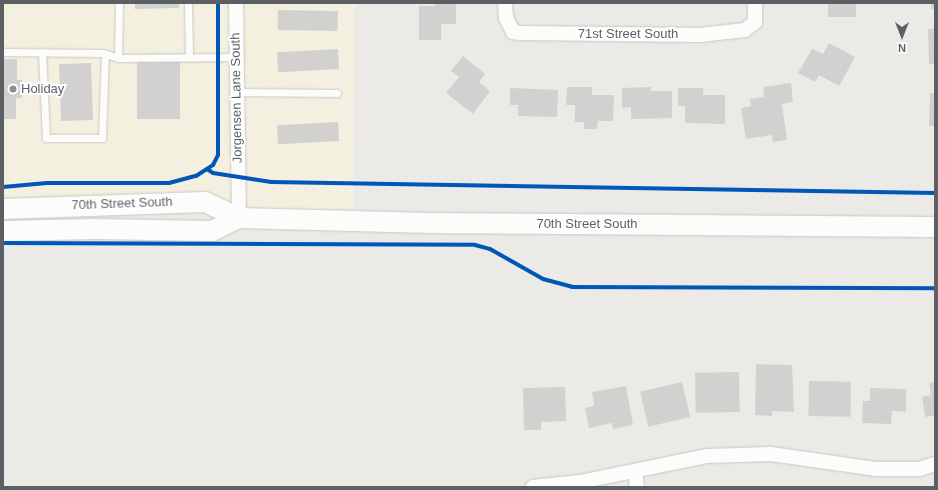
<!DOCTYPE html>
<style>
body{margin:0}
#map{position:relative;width:938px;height:490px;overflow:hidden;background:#ebeae6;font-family:Arial,sans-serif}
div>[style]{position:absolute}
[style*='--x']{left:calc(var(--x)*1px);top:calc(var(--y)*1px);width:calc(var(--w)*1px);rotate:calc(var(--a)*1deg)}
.commercial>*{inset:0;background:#f4f0df}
.building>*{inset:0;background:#d2d1cf;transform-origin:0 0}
.roads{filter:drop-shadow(0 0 1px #c8c8c8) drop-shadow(0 0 1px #c8c8c8)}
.service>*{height:7px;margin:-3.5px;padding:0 3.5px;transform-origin:3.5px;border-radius:3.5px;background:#fcfcfb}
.minor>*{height:14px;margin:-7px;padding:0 7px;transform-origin:7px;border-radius:7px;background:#fcfcfb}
.secondary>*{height:20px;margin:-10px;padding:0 10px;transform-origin:10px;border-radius:10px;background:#fcfcfb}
.cycleway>*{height:4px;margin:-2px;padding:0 2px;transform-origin:2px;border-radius:2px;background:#0057b8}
.dots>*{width:11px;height:11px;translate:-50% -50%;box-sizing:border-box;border:2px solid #fff;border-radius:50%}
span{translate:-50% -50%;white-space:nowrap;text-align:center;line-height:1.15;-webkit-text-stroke:4px #fff;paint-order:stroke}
.street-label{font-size:13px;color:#5c5f63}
.poi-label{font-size:13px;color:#5c5f63}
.left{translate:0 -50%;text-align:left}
.frame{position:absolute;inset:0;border:4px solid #5c5f63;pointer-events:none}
.north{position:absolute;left:882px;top:16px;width:40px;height:40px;-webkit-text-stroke:3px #fff;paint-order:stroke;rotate:180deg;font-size:11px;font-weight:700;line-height:16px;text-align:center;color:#5c5f63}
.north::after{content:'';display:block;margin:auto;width:14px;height:18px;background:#5c5f63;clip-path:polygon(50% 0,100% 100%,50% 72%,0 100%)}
</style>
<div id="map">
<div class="commercial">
<div style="clip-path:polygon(3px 3px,355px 3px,353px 219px,239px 218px,205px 202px,3px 209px)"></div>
</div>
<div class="building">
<div style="clip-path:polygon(135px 3px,179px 3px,179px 8px,135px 9px)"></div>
<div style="clip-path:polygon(435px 3px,456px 3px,456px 24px,441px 24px,441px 40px,419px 40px,419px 6px,435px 6px)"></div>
<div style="left:828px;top:3px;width:28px;height:14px"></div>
<div style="left:931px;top:3px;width:4px;height:6px"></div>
<div style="left:278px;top:10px;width:60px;height:20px;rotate:1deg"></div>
<div style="clip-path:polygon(928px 29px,935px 29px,935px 64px,929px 64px)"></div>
<div style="clip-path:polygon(829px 43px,855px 57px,839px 86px,819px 75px,815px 82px,798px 73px,812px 49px,823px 54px)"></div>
<div style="left:338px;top:49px;width:20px;height:61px;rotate:87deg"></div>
<div style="clip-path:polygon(463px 56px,485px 74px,479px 82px,490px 91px,473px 114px,446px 93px,459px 77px,451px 71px)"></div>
<div style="clip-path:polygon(3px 59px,17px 59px,17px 80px,22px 80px,22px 98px,16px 98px,16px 119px,3px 119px)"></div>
<div style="left:137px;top:61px;width:43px;height:58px"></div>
<div style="left:91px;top:63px;width:57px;height:32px;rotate:88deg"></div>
<div style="clip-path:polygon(791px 83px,793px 102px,782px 104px,787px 140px,773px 142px,772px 135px,746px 139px,741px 108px,751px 106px,750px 99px,764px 97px,763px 87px)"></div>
<div style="clip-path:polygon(567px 87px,592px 87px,592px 95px,614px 95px,613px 121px,598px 121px,597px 129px,584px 129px,584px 122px,575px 122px,575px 105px,566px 105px)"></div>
<div style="clip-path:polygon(651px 87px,651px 91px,672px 91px,672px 118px,631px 119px,631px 107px,622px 108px,622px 88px)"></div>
<div style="clip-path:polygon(510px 88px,558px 90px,557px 117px,518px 116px,518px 105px,510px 105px)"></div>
<div style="clip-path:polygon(678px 88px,703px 88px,703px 95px,725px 95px,725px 124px,685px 123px,685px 106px,678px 106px)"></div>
<div style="clip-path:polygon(930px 93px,935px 93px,935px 126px,929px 126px)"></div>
<div style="left:338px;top:122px;width:19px;height:61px;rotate:87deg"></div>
<div style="clip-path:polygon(756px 364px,792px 365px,794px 412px,772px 411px,772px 416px,755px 415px)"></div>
<div style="left:739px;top:372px;width:40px;height:44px;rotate:89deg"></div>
<div style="left:809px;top:381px;width:42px;height:35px;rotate:1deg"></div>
<div style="left:682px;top:382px;width:36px;height:43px;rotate:77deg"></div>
<div style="clip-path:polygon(935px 382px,935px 415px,925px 417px,922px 397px,931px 395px,929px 383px)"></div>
<div style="clip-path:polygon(626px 386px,633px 425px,613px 429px,612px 423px,589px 428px,585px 408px,594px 406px,592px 392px)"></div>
<div style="clip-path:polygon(565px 387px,566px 421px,541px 422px,541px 430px,524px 430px,523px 388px)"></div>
<div style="clip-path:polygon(870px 388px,906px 389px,906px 412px,892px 411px,891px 424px,862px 423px,863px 401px,870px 401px)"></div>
</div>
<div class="roads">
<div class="service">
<div style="--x:119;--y:3;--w:55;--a:91"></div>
<div style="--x:118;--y:58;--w:118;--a:-0.5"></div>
<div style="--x:188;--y:3;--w:53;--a:88.9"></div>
<div style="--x:3;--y:52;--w:100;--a:0.6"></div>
<div style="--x:103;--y:53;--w:16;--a:18"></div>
<div style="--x:42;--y:52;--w:86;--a:87.3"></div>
<div style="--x:46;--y:138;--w:56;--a:0"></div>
<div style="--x:102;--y:138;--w:84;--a:-88"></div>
<div style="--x:238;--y:92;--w:99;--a:0.6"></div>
</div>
<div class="minor">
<div style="--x:236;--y:3;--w:215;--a:89.2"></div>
<div style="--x:505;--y:3;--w:15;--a:86"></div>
<div style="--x:506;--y:18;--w:16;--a:63"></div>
<div style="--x:513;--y:32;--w:7;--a:8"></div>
<div style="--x:520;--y:33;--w:180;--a:0.6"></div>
<div style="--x:700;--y:35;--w:45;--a:-6.3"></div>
<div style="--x:745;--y:30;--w:13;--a:-39"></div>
<div style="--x:755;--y:22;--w:19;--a:-90"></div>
<div style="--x:635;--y:471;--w:16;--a:83"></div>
<div style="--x:533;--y:487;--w:47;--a:-6.1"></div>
<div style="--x:580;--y:482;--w:130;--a:-11.6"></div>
<div style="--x:707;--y:456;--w:64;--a:-1.8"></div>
<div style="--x:771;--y:454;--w:107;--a:8.1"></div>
<div style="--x:877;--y:469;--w:42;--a:0"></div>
<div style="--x:919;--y:469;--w:17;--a:-17"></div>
</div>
<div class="secondary">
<div style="--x:3;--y:209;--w:202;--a:-2"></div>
<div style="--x:205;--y:202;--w:38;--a:25"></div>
<div style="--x:239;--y:218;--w:191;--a:1.5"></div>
<div style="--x:430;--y:223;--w:505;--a:0.45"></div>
<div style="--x:3;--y:231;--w:92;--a:-1.2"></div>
<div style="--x:95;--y:229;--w:117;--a:1"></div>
<div style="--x:212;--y:231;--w:30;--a:-26"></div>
</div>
</div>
<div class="cycleway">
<div style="--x:207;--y:169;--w:7;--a:34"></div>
<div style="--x:213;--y:173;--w:59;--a:8.8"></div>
<div style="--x:271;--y:182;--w:664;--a:0.95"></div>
<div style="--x:3;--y:187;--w:44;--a:-5.2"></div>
<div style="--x:47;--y:183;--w:122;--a:0"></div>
<div style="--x:169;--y:183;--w:28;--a:-15"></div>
<div style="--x:196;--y:176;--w:20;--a:-33"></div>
<div style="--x:213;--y:165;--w:11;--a:-63"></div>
<div style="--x:218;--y:155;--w:152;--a:-90"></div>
<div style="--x:3;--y:243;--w:472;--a:0.2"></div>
<div style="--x:475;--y:245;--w:16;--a:15"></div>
<div style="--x:490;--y:249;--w:61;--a:29.5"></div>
<div style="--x:543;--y:279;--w:30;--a:15"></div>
<div style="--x:572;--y:287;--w:363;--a:0.2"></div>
</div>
<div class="dots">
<div style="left:13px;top:89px;background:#8e9091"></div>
</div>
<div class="street-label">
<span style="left:628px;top:34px">71st Street South</span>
<span style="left:237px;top:98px;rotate:-91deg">Jorgensen Lane South</span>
<span style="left:122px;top:204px;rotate:-2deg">70th Street South</span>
<span style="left:587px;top:224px">70th Street South</span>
</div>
<div class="poi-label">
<span class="left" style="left:21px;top:89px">Holiday</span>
</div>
<div class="frame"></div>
<div class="north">N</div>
</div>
